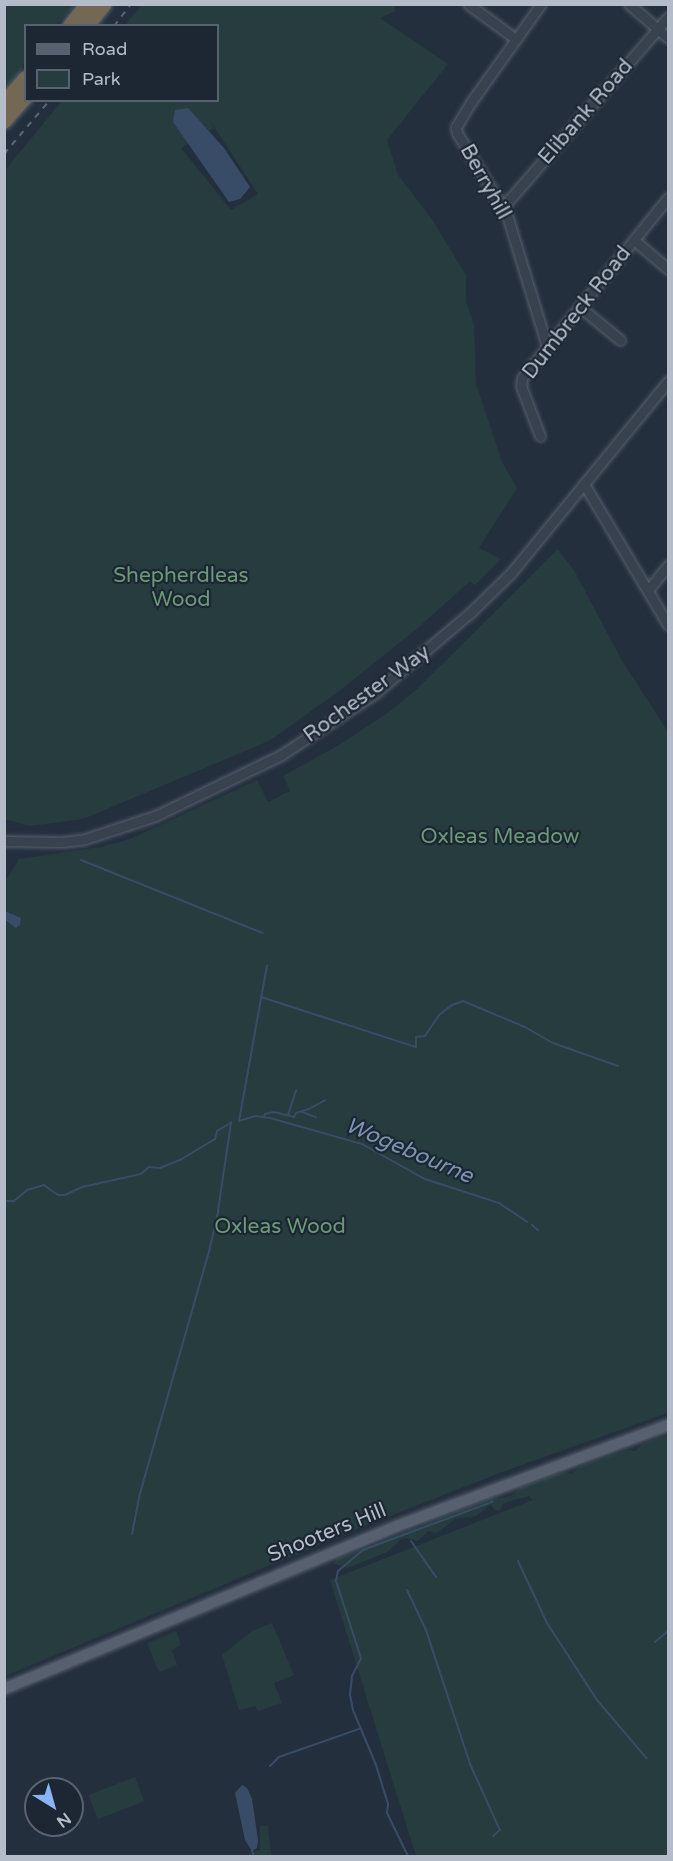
<!DOCTYPE html>
<style>
body{margin:0}
#map{position:relative;width:673px;height:1861px;overflow:hidden;background:#242f3e;font-family:"Varela Round",sans-serif}
div>[style]{position:absolute}
[style*='--x']{left:calc(var(--x)*1px);top:calc(var(--y)*1px);width:calc(var(--w)*1px);rotate:calc(var(--a)*1deg)}
.green>*{inset:0;background:#263c3f;transform-origin:0 0}
.water>*{inset:0;background:#394c67}
.stream>*{height:2px;margin:-1px;padding:0 1px;transform-origin:1px;border-radius:1px;background:#394c67}
.roads{filter:drop-shadow(0 0 2px #565f6c) drop-shadow(0 0 2px #565f6c)}
.minor>*{height:9px;margin:-4.5px;padding:0 4.5px;transform-origin:4.5px;border-radius:4.5px;background:#38414e}
.major>*{height:10px;margin:-5px;padding:0 5px;transform-origin:5px;border-radius:5px;background:#56606e}
.highway>*{height:14px;margin:-7px;padding:0 7px;transform-origin:7px;border-radius:7px;background:#746855}
.rail>*{height:2px;margin-top:-1px;transform-origin:0;background:repeating-linear-gradient(90deg,#5a6575 0 6px,transparent 0 12px)}
span{translate:-50% -50%;white-space:nowrap;text-align:center;line-height:1.15;-webkit-text-stroke:4.5px #1d2633;paint-order:stroke}
.street-label{font-size:21px;color:#b4bcc9}
.park-label{font-size:21px;color:#6b9a76}
.water-label{font-size:22px;color:#7c92b1;font-style:italic}
.frame{position:absolute;inset:0;border:6px solid #b4bcc9;pointer-events:none}
.legend{position:absolute;left:24px;top:24px;width:195px;height:78px;box-sizing:border-box;background:#1d2633;border:2px solid #59626f;margin:0;padding:8px 10px;list-style:none;font-size:18px;color:#b4bcc9}
.legend li{display:flex;align-items:center;gap:12px;height:30px}
.legend b{width:30px;border:2px solid #59626f}
.north{position:absolute;left:24px;top:1777px;width:60px;height:60px;box-sizing:border-box;background:#1d2633;border:2px solid #59626f;border-radius:50%;rotate:143deg;font-size:16px;font-weight:700;line-height:24px;text-align:center;color:#b4bcc9}
.north::after{content:'';display:block;margin:auto;width:21px;height:27px;background:#8ab4f8;clip-path:polygon(50% 0,100% 100%,50% 72%,0 100%)}
</style>
<div id="map">
<div class="green">
<div style="clip-path:polygon(5px 5px,75px 5px,56px 25px,26px 26px,25px 59px,21px 72px,5px 92px)"></div>
<div style="clip-path:polygon(evenodd,142px 5px,395px 5px,395px 11px,380px 18px,448px 64px,387px 140px,398px 175px,431px 218px,466px 275px,466px 301px,474px 325px,476px 384px,502px 462px,517px 488px,479px 548px,501px 559px,475px 585px,470px 581px,419px 627px,338px 692px,269px 741px,83px 819px,30px 826px,5px 819px,5px 170px,62px 101px,218px 100px,218px 26px,125px 25px,142px 5px,209px 119px,258px 194px,231px 210px,181px 148px,214px 128px,209px 119px)"></div>
<div style="clip-path:polygon(558px 549px,575px 572px,621px 659px,668px 732px,668px 1413px,505px 1471px,362px 1527px,5px 1676px,5px 920px,10px 924px,11px 912px,5px 911px,5px 882px,19px 859px,100px 847px,130px 839px,257px 780px,268px 802px,290px 791px,283px 776px,339px 745px,389px 712px,417px 689px)"></div>
<div style="clip-path:polygon(668px 1435px,668px 1856px,416px 1856px,330px 1580px,533px 1500px,529px 1496px,514px 1500px,503px 1504px,500px 1510px,495px 1510px,490px 1505px,476px 1516px,455px 1519px,437px 1533px,428px 1531px,418px 1541px,406px 1538px,400px 1540px,387px 1552px,348px 1568px,334px 1564px,337px 1559px,397px 1535px,491px 1498px,504px 1498px,514px 1494px,519px 1488px,551px 1476px,565px 1472px,571px 1474px,581px 1466px,627px 1450px,635px 1451px,642px 1444px)"></div>
<div style="clip-path:polygon(272px 1623px,294px 1675px,274px 1683px,282px 1703px,258px 1711px,255px 1706px,239px 1710px,222px 1655px,252px 1631px)"></div>
<div style="clip-path:polygon(176px 1631px,181px 1645px,172px 1650px,177px 1665px,159px 1672px,147px 1643px)"></div>
<div style="left:135px;top:1777px;width:26px;height:50px;rotate:69deg"></div>
<div style="clip-path:polygon(260px 1826px,268px 1826px,271px 1856px,249px 1856px,249px 1853px,260px 1850px)"></div>
</div>
<div class="water">
<div style="clip-path:polygon(188px 108px,224px 148px,250px 187px,240px 199px,229px 202px,173px 122px,175px 110px)"></div>
<div style="clip-path:polygon(5px 911px,21px 918px,20px 925px,16px 928px,5px 920px)"></div>
<div style="clip-path:polygon(242px 1785px,247px 1788px,252px 1799px,258px 1840px,257px 1848px,252px 1851px,245px 1840px,235px 1793px)"></div>
</div>
<div class="stream">
<div style="--x:81;--y:860;--w:196;--a:21.9"></div>
<div style="--x:261;--y:997;--w:163;--a:17.9"></div>
<div style="--x:416;--y:1047;--w:10;--a:-90"></div>
<div style="--x:416;--y:1037;--w:9;--a:-6"></div>
<div style="--x:425;--y:1036;--w:25;--a:-56"></div>
<div style="--x:439;--y:1015;--w:16;--a:-38"></div>
<div style="--x:452;--y:1005;--w:12;--a:-20"></div>
<div style="--x:463;--y:1001;--w:67;--a:22.8"></div>
<div style="--x:525;--y:1027;--w:32;--a:30"></div>
<div style="--x:553;--y:1043;--w:69;--a:19.5"></div>
<div style="--x:302;--y:1112;--w:15;--a:20"></div>
<div style="--x:288;--y:1115;--w:26;--a:-72"></div>
<div style="--x:264;--y:1117;--w:3;--a:-72"></div>
<div style="--x:265;--y:1114;--w:9;--a:-13"></div>
<div style="--x:274;--y:1112;--w:21;--a:14"></div>
<div style="--x:294;--y:1117;--w:4;--a:-63"></div>
<div style="--x:296;--y:1113;--w:14;--a:-17"></div>
<div style="--x:309;--y:1109;--w:18;--a:-29"></div>
<div style="--x:239;--y:1121;--w:17;--a:-17"></div>
<div style="--x:255;--y:1116;--w:15;--a:8"></div>
<div style="--x:270;--y:1118;--w:96;--a:15.8"></div>
<div style="--x:362;--y:1144;--w:72;--a:29.1"></div>
<div style="--x:425;--y:1179;--w:78;--a:18"></div>
<div style="--x:499;--y:1203;--w:34;--a:34"></div>
<div style="--x:239;--y:1121;--w:158;--a:-79.8"></div>
<div style="--x:4;--y:1201;--w:10;--a:0"></div>
<div style="--x:14;--y:1201;--w:17;--a:-40"></div>
<div style="--x:27;--y:1190;--w:18;--a:-16"></div>
<div style="--x:44;--y:1185;--w:17;--a:36"></div>
<div style="--x:58;--y:1195;--w:7;--a:0"></div>
<div style="--x:65;--y:1195;--w:19;--a:-25"></div>
<div style="--x:82;--y:1187;--w:60;--a:-12.4"></div>
<div style="--x:141;--y:1174;--w:11;--a:-41"></div>
<div style="--x:149;--y:1167;--w:11;--a:5"></div>
<div style="--x:160;--y:1168;--w:22;--a:-22"></div>
<div style="--x:180;--y:1160;--w:41;--a:-31"></div>
<div style="--x:215;--y:1139;--w:8;--a:-76"></div>
<div style="--x:217;--y:1131;--w:17;--a:-31"></div>
<div style="--x:532;--y:1225;--w:8;--a:40"></div>
<div style="--x:132;--y:1534;--w:38;--a:-79"></div>
<div style="--x:139;--y:1497;--w:260;--a:-74.1"></div>
<div style="--x:210;--y:1247;--w:37;--a:-77"></div>
<div style="--x:218;--y:1211;--w:89;--a:-81.6"></div>
<div style="--x:411;--y:1541;--w:44;--a:55.2"></div>
<div style="--x:518;--y:1561;--w:68;--a:64.9"></div>
<div style="--x:547;--y:1623;--w:92;--a:57"></div>
<div style="--x:597;--y:1700;--w:77;--a:49.7"></div>
<div style="--x:407;--y:1590;--w:44;--a:64.6"></div>
<div style="--x:426;--y:1630;--w:141;--a:71.8"></div>
<div style="--x:470;--y:1764;--w:72;--a:65.6"></div>
<div style="--x:500;--y:1830;--w:9;--a:139"></div>
<div style="--x:655;--y:1642;--w:17;--a:-40"></div>
<div style="--x:270;--y:1766;--w:13;--a:-45"></div>
<div style="--x:279;--y:1757;--w:85;--a:-19.3"></div>
<div style="--x:252;--y:1851;--w:5;--a:68"></div>
<div style="--x:408;--y:1856;--w:48;--a:-116"></div>
<div style="--x:387;--y:1813;--w:9;--a:-84"></div>
<div style="--x:388;--y:1804;--w:41;--a:-107.1"></div>
<div style="--x:376;--y:1765;--w:60;--a:-112.7"></div>
<div style="--x:353;--y:1710;--w:15;--a:-101"></div>
<div style="--x:350;--y:1695;--w:19;--a:-84"></div>
<div style="--x:352;--y:1676;--w:20;--a:-63"></div>
<div style="--x:361;--y:1658;--w:81;--a:-108"></div>
<div style="--x:336;--y:1581;--w:10;--a:-79"></div>
<div style="--x:338;--y:1571;--w:33;--a:-40"></div>
<div style="--x:363;--y:1550;--w:138;--a:-20.4"></div>
</div>
<div class="roads">
<div class="minor">
<div style="--x:468;--y:4;--w:59;--a:36.1"></div>
<div style="--x:541;--y:4;--w:120;--a:125.5"></div>
<div style="--x:471;--y:102;--w:29;--a:121"></div>
<div style="--x:456;--y:127;--w:6;--a:81"></div>
<div style="--x:457;--y:133;--w:96;--a:58.6"></div>
<div style="--x:507;--y:215;--w:138;--a:73.1"></div>
<div style="--x:629;--y:4;--w:52;--a:41.1"></div>
<div style="--x:503;--y:207;--w:252;--a:-49"></div>
<div style="--x:634;--y:240;--w:45;--a:40.5"></div>
<div style="--x:580;--y:307;--w:52;--a:39.5"></div>
<div style="--x:540;--y:436;--w:53;--a:-110.8"></div>
<div style="--x:521;--y:386;--w:8;--a:-83"></div>
<div style="--x:522;--y:378;--w:232;--a:-51"></div>
<div style="--x:584;--y:484;--w:164;--a:59.2"></div>
<div style="--x:648;--y:590;--w:32;--a:-51"></div>
<div style="--x:4;--y:841;--w:58;--a:1"></div>
<div style="--x:62;--y:842;--w:23;--a:-7"></div>
<div style="--x:85;--y:839;--w:74;--a:-18.2"></div>
<div style="--x:155;--y:816;--w:140;--a:-25.8"></div>
<div style="--x:281;--y:755;--w:111;--a:-33.3"></div>
<div style="--x:374;--y:694;--w:126;--a:-40.2"></div>
<div style="--x:470;--y:613;--w:57;--a:-44.3"></div>
<div style="--x:511;--y:573;--w:248;--a:-50.7"></div>
</div>
<div class="major">
<div style="--x:4;--y:1689;--w:425;--a:-22.5"></div>
<div style="--x:397;--y:1526;--w:289;--a:-20.4"></div>
</div>
<div class="highway">
<div style="--x:70;--y:26;--w:28;--a:-52"></div>
<div style="--x:87;--y:26;--w:28;--a:-51"></div>
<div style="--x:4;--y:103;--w:33;--a:-49"></div>
<div style="--x:4;--y:122;--w:33;--a:-49"></div>
</div>
</div>
<div class="rail">
<div style="--x:114;--y:26;--w:28;--a:-52"></div>
<div style="--x:4;--y:154;--w:71;--a:-49.6"></div>
</div>
<div class="street-label">
<span style="left:586px;top:112px;rotate:-49deg">Elibank Road</span>
<span style="left:485px;top:182px;rotate:61deg">Berryhill</span>
<span style="left:577px;top:313px;rotate:-52deg">Dumbreck Road</span>
<span style="left:367px;top:694px;rotate:-36deg">Rochester Way</span>
<span style="left:327px;top:1533px;rotate:-22deg">Shooters Hill</span>
</div>
<div class="park-label">
<span style="left:181px;top:588px">Shepherdleas<br>Wood</span>
<span style="left:500px;top:837px">Oxleas Meadow</span>
<span style="left:280px;top:1227px">Oxleas Wood</span>
</div>
<div class="water-label">
<span style="left:409px;top:1151px;rotate:23deg">Wogebourne</span>
</div>
<div class="frame"></div>
<ul class="legend">
<li><b style="height:8px;background:#56606e"></b>Road</li>
<li><b style="height:16px;background:#263c3f"></b>Park</li>
</ul>
<div class="north">N</div>
</div>
